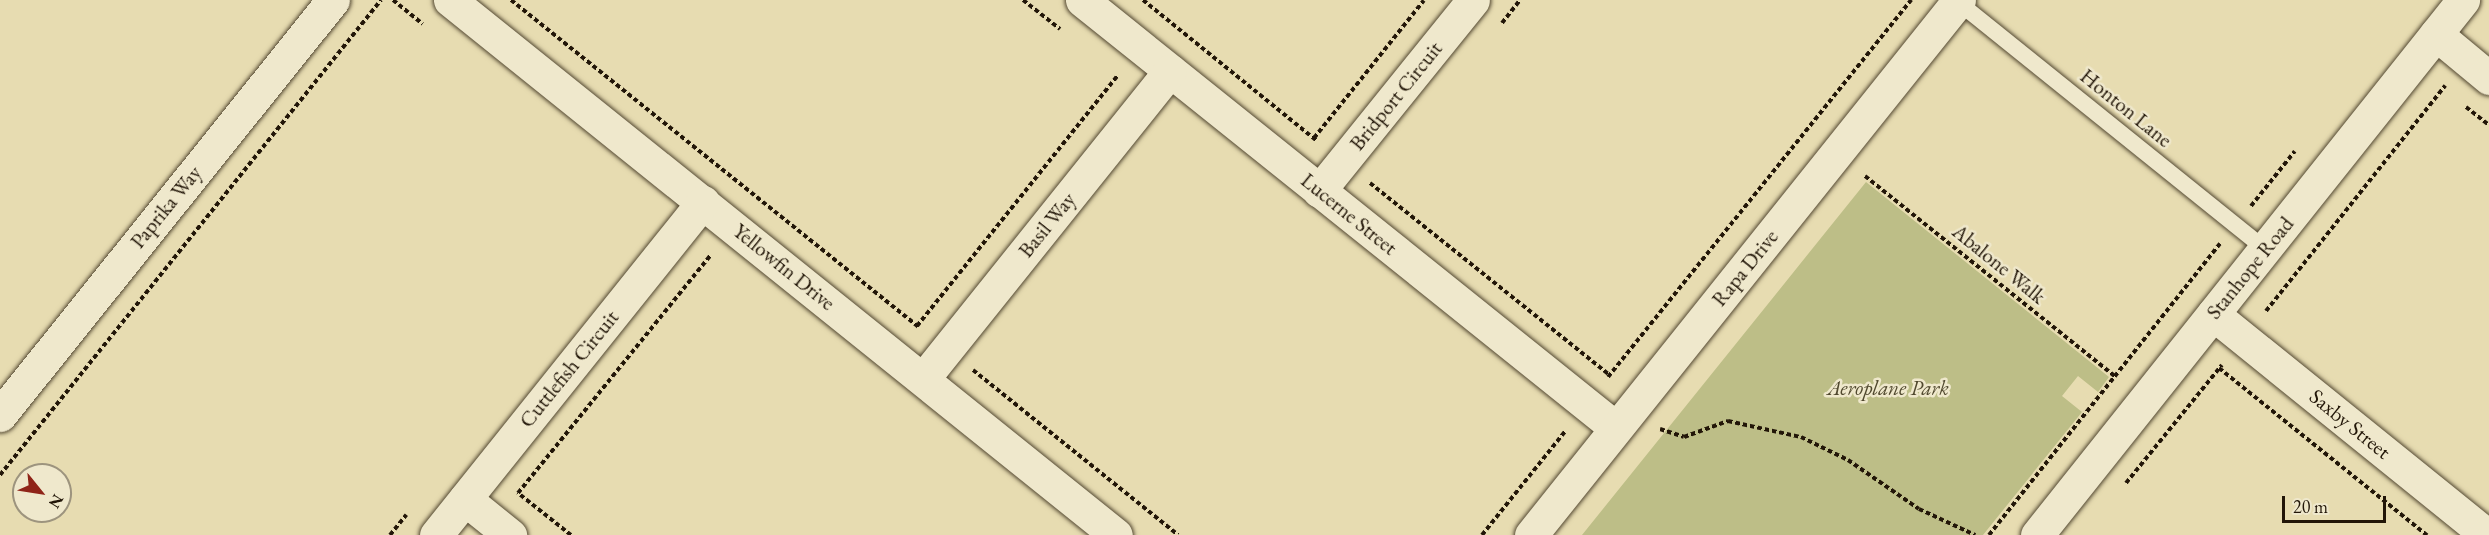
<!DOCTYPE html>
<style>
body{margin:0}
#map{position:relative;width:2489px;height:535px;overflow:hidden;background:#e7dcb1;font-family:"EB Garamond",serif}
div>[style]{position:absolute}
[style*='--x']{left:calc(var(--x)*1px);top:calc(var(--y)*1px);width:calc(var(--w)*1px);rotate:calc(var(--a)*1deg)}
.green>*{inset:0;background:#bdbe87}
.path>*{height:4px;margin-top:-2px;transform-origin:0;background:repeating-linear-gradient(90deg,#221608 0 4.5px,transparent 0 7.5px)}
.roads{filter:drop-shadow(0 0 2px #534832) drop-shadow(0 0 2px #534832)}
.service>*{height:16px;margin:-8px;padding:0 8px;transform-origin:8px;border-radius:8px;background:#efe8cc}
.minor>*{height:33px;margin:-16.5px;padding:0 16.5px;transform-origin:16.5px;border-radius:16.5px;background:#efe8cc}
span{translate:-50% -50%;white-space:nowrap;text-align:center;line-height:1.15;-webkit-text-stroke:5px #efe8cc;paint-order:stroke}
.street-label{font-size:21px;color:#221608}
.park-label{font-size:21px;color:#50482e;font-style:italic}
.north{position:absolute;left:12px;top:463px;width:60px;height:60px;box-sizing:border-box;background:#efe8cc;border:2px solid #9d947e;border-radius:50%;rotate:120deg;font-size:16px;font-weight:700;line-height:24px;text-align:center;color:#221608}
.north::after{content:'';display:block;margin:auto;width:21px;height:27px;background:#8f2418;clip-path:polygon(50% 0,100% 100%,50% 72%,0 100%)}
.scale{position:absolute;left:2282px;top:496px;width:104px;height:27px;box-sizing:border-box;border:3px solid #221608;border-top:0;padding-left:8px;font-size:18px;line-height:21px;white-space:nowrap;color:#221608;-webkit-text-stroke:4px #efe8cc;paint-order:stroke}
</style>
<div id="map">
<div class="green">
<div style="clip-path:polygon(1866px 182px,2109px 377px,2098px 392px,2078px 376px,2062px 396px,2082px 412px,1983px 535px,1582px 535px)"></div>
</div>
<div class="path">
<div style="--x:393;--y:0;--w:38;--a:39"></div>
<div style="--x:511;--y:0;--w:524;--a:38.73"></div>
<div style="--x:1023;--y:0;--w:47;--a:38.1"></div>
<div style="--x:1143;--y:0;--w:224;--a:39"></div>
<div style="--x:1502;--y:23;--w:29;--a:-52"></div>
<div style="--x:2466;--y:107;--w:29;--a:38"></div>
<div style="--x:1314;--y:138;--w:176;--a:-51.4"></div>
<div style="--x:1865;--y:176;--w:320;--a:38.7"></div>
<div style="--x:1370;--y:183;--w:307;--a:38.7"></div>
<div style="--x:2251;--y:206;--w:70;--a:-51.3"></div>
<div style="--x:2266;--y:311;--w:288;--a:-51.5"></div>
<div style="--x:917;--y:326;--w:320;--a:-51.3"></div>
<div style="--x:2219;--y:368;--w:267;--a:38.8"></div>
<div style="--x:973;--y:370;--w:263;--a:38.8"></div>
<div style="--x:1608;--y:377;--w:484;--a:-51.2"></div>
<div style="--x:1660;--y:429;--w:25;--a:18"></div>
<div style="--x:1684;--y:437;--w:47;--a:-20"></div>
<div style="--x:1728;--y:421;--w:75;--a:12.4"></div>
<div style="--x:1801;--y:437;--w:52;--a:26.1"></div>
<div style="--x:1848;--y:460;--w:86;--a:34.6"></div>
<div style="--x:1919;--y:509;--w:62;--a:24.9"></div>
<div style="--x:0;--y:475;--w:609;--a:-51.27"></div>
<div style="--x:2126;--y:483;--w:152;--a:-50.9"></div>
<div style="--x:390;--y:535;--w:26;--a:-51"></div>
<div style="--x:571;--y:535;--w:68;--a:-141.6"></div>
<div style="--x:518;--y:493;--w:306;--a:-51"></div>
<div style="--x:1482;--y:535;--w:134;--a:-51.3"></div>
<div style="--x:1989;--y:535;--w:372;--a:-51.6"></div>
</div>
<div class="roads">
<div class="service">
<div style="--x:1958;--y:2;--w:394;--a:38.8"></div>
</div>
<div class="minor">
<div style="--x:450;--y:0;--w:854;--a:38.78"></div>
<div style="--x:1082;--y:0;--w:684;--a:38.71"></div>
<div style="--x:2436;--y:34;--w:69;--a:39.7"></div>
<div style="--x:1319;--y:191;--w:245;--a:-51.1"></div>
<div style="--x:2213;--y:314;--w:352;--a:38.9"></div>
<div style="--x:923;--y:379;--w:395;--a:-51.3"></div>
<div style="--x:0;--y:415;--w:532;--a:-51.26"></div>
<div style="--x:465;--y:499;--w:58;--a:38.7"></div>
<div style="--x:436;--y:535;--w:427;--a:-51.3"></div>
<div style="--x:1531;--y:535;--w:685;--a:-51.34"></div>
<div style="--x:2037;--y:535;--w:684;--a:-51.47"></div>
</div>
</div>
<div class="street-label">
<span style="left:1396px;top:96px;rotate:-51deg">Bridport Circuit</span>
<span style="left:2126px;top:108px;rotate:39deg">Honton Lane</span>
<span style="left:166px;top:207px;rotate:-51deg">Paprika Way</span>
<span style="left:1349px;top:214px;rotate:39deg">Lucerne Street</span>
<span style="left:1047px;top:225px;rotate:-51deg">Basil Way</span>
<span style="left:1999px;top:264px;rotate:39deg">Abalone Walk</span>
<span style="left:784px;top:267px;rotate:39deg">Yellowfin Drive</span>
<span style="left:1745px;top:268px;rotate:-51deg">Rapa Drive</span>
<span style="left:2250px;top:268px;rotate:-51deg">Stanhope Road</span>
<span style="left:569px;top:369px;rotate:-51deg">Cuttlefish Circuit</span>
<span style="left:2350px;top:424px;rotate:39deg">Saxby Street</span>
</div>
<div class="park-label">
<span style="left:1888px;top:388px">Aeroplane Park</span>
</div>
<div class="north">N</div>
<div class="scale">20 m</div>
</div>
